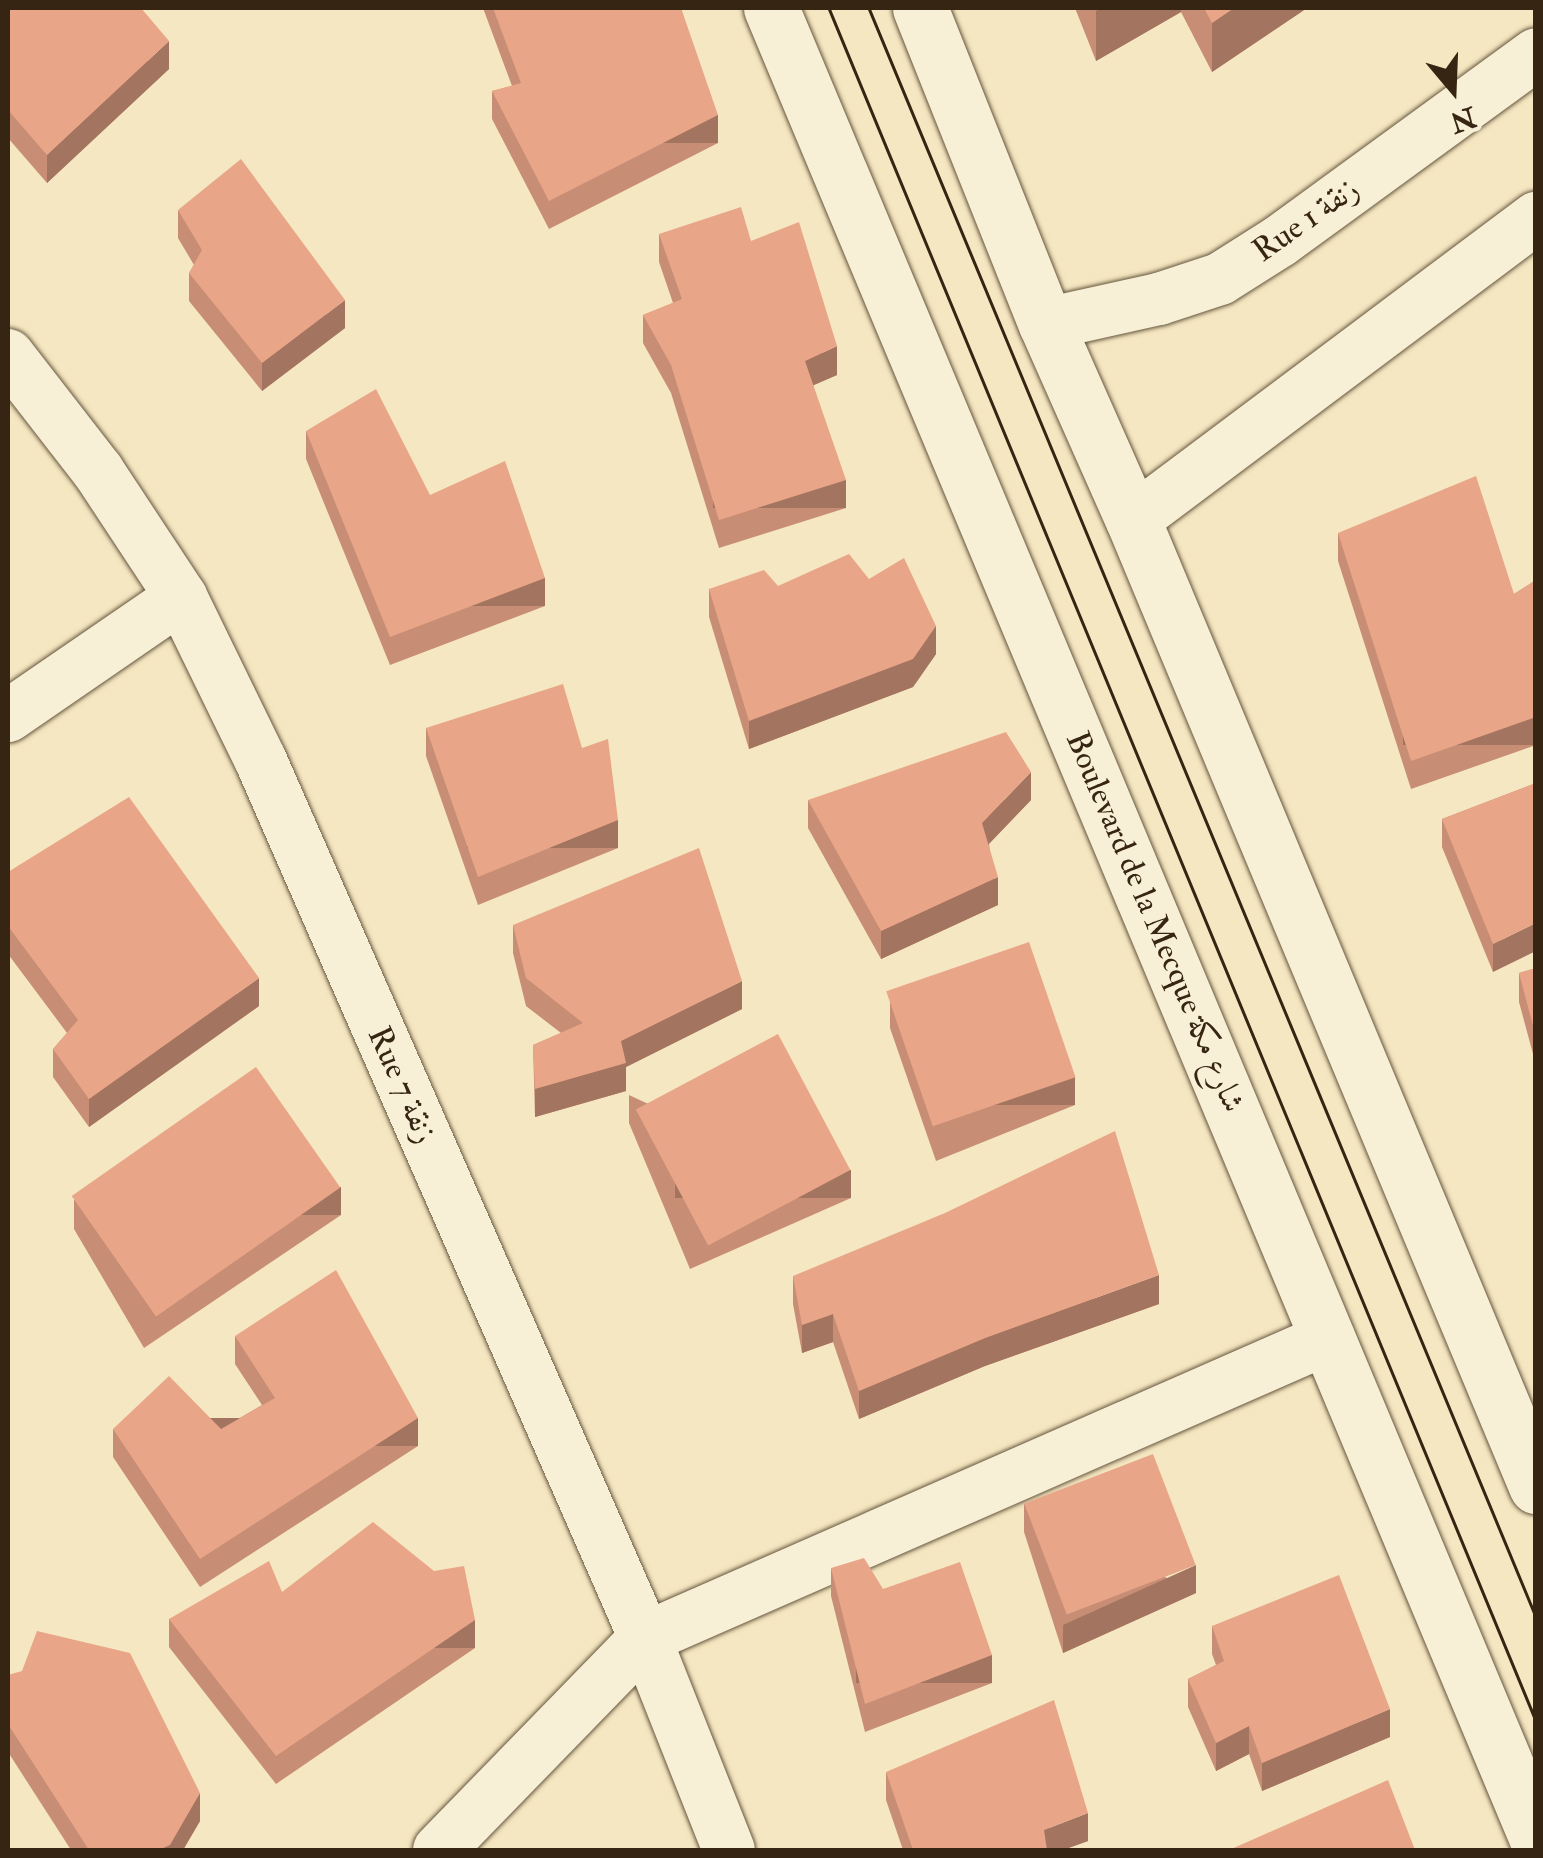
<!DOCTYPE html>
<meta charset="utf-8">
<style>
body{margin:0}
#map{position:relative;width:1543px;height:1858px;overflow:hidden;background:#f5e7c1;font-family:"IM FELL Double Pica",Amiri,serif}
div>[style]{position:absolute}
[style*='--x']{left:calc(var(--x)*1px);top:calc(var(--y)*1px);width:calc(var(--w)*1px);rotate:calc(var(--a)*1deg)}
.roads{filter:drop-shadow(0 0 2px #66563e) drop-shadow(0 0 2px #66563e)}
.minor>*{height:52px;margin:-26px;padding:0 26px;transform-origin:26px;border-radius:26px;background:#f8efd7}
.secondary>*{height:55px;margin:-27.5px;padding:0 27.5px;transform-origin:27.5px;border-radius:27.5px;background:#f8efd7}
.tram>*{height:2.5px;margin:-1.25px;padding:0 1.25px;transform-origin:1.25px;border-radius:1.25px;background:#362513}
.wall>*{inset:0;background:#c88e75}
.shaded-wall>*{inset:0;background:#a3745f;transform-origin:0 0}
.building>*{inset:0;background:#e9a588;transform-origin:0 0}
span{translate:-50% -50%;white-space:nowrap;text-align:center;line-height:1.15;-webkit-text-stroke:9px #f8efd7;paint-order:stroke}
.street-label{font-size:32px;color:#362513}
.frame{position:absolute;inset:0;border:10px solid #362513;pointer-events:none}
.north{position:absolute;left:1403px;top:40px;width:100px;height:100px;-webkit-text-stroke:8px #f8efd7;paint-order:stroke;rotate:161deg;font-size:28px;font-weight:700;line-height:40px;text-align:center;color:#362513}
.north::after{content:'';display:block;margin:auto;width:35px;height:45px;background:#362513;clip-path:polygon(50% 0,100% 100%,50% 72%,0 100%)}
</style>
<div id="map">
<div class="roads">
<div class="minor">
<div style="--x:1046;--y:324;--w:116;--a:-12.5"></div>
<div style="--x:1159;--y:299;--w:64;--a:-18.2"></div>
<div style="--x:1220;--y:279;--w:71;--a:-32.3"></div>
<div style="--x:1280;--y:241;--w:317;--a:-36.1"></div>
<div style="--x:8;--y:355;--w:147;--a:52.2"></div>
<div style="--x:98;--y:471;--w:151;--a:56.6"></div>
<div style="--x:181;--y:597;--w:182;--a:64"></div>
<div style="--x:261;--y:761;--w:957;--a:66.35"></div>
<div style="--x:645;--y:1638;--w:228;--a:68.4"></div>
<div style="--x:1133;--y:520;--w:504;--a:-36.85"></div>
<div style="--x:8;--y:716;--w:210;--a:-34.5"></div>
<div style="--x:439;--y:1850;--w:296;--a:-45.8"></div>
<div style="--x:645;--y:1638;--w:747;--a:-23.68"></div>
</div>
<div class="secondary">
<div style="--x:771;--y:8;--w:1983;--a:67.3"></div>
<div style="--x:920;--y:8;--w:340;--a:68.3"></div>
<div style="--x:1046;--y:324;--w:214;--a:66.1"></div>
<div style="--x:1133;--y:520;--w:1047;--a:67.35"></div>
</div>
</div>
<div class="tram">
<div style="--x:829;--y:8;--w:1853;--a:67.57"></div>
<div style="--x:869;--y:8;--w:1742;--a:67.48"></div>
</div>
<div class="wall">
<div style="clip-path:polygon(8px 8px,169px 69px,47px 183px,8px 138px)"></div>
<div style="clip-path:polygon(483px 8px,681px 8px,718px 143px,549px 229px,492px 119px,492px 91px,512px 86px)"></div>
<div style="clip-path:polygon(1075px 8px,1307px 8px,1212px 72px,1181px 12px,1096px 61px)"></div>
<div style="clip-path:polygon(178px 210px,345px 328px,262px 391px,189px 301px,189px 273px,194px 265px,178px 238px)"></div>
<div style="clip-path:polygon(659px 234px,751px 241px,837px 375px,813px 385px,846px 508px,719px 548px,671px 393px,643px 343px,643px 315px,673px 303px,659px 262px)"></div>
<div style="clip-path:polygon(306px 431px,430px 495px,545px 606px,390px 665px,306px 459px)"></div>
<div style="clip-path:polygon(1338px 533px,1514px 594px,1536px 580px,1536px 745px,1411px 789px,1338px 561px)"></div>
<div style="clip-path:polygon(778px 586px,936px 654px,913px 687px,749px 749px,709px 617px,709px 589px)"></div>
<div style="clip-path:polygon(426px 728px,582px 748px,618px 848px,478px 905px,426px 756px)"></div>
<div style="clip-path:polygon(1536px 783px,1493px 972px,1442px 847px,1442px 819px)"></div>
<div style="clip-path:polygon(808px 800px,1031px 800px,989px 844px,998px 905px,881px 959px,808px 828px)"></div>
<div style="clip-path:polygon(8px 872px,259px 1006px,89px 1127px,53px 1077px,53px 1049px,67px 1033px,8px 954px)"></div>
<div style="clip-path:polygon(513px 925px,742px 1009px,626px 1067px,626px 1091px,535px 1117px,533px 1045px,561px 1033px,526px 1006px,513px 953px)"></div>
<div style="clip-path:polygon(1536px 968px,1536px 1065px,1519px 1002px,1519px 973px)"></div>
<div style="clip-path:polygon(890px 1000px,1075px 1105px,936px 1161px,890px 1028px)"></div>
<div style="clip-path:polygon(629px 1095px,851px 1198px,690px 1269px,629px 1123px)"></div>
<div style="clip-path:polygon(74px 1200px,341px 1215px,144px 1348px,74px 1229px)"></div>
<div style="clip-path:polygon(793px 1276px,1159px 1304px,985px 1366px,859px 1419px,833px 1342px,802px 1353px,793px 1304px)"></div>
<div style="clip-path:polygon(235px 1336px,418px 1446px,200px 1587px,113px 1457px,113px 1429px,221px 1429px,262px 1405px,235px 1364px)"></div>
<div style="clip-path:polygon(1024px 1504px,1196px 1593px,1063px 1653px,1024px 1532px)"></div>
<div style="clip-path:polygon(831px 1568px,883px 1589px,992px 1683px,865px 1732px,831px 1596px)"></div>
<div style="clip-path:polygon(282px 1592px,475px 1648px,276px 1784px,169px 1647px,169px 1619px)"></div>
<div style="clip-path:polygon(1212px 1626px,1390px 1737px,1262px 1791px,1249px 1754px,1216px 1771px,1188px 1707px,1188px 1679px,1216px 1665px,1212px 1654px)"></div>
<div style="clip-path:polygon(8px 1675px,200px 1821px,183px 1850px,71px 1850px,8px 1752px)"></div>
<div style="clip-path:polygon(886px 1772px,1088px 1841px,1063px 1850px,903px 1850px,886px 1800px)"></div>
</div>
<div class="shaded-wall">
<div style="clip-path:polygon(1102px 8px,1181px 8px,1181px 12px,1096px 61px,1096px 11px)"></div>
<div style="clip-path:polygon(1234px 8px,1307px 8px,1212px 72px,1212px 23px)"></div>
<div style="clip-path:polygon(169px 41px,169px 69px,47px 183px,47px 155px)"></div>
<div style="left:718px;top:115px;width:28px;height:190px;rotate:90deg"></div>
<div style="clip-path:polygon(345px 300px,345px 328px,262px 391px,262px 363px)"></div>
<div style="clip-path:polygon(837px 346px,837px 375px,805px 389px,805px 361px)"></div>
<div style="left:846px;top:480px;width:28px;height:133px;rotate:90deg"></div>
<div style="left:545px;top:578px;width:28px;height:166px;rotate:90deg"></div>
<div style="clip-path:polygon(936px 626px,936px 654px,913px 687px,749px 749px,749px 721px)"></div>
<div style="left:1536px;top:717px;width:28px;height:133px;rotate:90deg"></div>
<div style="clip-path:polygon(1031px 772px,1031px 800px,982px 851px,982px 823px)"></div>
<div style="left:618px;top:820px;width:28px;height:151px;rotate:90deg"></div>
<div style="clip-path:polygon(998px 877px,998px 905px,881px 959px,881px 931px)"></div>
<div style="clip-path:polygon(1536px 923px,1536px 951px,1493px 972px,1493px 944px)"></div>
<div style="clip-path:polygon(259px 978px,259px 1006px,89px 1127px,89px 1099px)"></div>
<div style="clip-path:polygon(742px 981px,742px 1009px,626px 1067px,626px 1091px,535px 1117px,535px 1089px,621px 1041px)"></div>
<div style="left:1075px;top:1077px;width:28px;height:150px;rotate:90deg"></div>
<div style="left:851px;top:1170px;width:28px;height:176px;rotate:90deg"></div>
<div style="left:341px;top:1187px;width:28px;height:238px;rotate:90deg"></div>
<div style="clip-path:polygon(1159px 1275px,1159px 1304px,985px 1366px,859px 1419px,859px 1391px,985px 1338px)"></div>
<div style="clip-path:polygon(833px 1314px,833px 1342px,802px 1353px,802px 1325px)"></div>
<div style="left:418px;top:1418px;width:28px;height:260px;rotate:90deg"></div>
<div style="clip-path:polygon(1196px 1565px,1196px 1593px,1063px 1653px,1063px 1625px)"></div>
<div style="left:475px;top:1620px;width:28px;height:241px;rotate:90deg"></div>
<div style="left:992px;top:1655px;width:28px;height:136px;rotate:90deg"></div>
<div style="clip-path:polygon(1390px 1709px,1390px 1737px,1262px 1791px,1262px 1763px)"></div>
<div style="clip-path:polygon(1249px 1726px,1249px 1754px,1216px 1771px,1216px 1743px)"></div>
<div style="clip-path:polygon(200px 1793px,200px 1821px,183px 1850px,159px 1850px)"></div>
<div style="clip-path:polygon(1088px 1813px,1088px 1841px,1063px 1850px,1044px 1850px,1044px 1830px)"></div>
</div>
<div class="building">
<div style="clip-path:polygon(8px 8px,141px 8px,169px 41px,47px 155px,8px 110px)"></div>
<div style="clip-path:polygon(493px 8px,681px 8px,718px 115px,549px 201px,492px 91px,521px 83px)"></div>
<div style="clip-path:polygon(1204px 8px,1234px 8px,1212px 23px)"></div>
<div style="clip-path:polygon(241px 159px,345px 300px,262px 363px,189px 273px,202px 250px,178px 210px)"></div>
<div style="clip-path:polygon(741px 207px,751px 241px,799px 222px,837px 346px,805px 361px,846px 480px,719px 520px,671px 365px,643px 315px,682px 299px,659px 234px)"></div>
<div style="clip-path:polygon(376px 389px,430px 495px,505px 461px,545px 578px,390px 637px,306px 431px)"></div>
<div style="clip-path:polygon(1476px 476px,1514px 594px,1536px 580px,1536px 717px,1411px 761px,1338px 533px)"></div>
<div style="clip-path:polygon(849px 554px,869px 579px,904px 558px,936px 626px,913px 659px,749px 721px,709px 589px,764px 570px,778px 586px)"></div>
<div style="clip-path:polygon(563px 684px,582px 748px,608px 739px,618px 820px,478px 877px,426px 728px)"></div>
<div style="clip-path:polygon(1006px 732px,1031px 772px,982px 823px,998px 877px,881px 931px,808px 800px)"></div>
<div style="clip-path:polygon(1536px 783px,1536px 923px,1493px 944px,1442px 819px)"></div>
<div style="clip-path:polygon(129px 797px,259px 978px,89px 1099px,53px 1049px,78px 1020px,8px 926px,8px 872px)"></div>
<div style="clip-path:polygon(699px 848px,742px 981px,621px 1041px,626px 1063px,535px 1089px,533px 1045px,583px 1023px,526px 978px,513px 925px)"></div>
<div style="left:1029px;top:942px;width:143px;height:151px;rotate:71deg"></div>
<div style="clip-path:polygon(1536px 968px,1536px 1037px,1519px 973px)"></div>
<div style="left:778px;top:1034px;width:154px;height:161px;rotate:62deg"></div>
<div style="left:256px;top:1067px;width:147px;height:225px;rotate:55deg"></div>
<div style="clip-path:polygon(1115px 1131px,1159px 1275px,985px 1338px,859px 1391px,833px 1314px,802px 1325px,793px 1276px,945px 1213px)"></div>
<div style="clip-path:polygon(336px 1270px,418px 1418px,200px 1559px,113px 1429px,169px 1376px,221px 1429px,275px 1398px,235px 1336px)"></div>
<div style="left:1153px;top:1454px;width:119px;height:138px;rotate:69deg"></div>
<div style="clip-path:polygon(373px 1522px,434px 1571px,464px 1566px,475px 1620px,276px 1756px,169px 1619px,269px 1561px,282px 1592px)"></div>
<div style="clip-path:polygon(864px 1558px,883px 1589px,960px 1562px,992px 1655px,865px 1704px,831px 1568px)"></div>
<div style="clip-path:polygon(1339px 1575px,1390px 1709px,1262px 1763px,1249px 1726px,1216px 1743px,1188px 1679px,1224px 1661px,1212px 1626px)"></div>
<div style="clip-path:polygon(37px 1631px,130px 1653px,200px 1793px,170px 1845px,159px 1850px,89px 1850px,8px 1724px,8px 1675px,22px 1671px)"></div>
<div style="clip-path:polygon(1054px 1700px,1088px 1813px,1044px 1830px,1047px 1850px,913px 1850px,886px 1772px)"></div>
<div style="clip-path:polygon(1388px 1780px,1415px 1850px,1229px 1850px)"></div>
</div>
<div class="street-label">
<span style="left:1306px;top:220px;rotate:-35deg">Rue 1 زنقة</span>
<span style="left:1155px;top:922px;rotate:67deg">Boulevard de la Mecque شارع مكة</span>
<span style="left:402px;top:1085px;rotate:66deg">Rue 7 زنقة</span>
</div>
<div class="frame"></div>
<div class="north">N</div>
</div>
